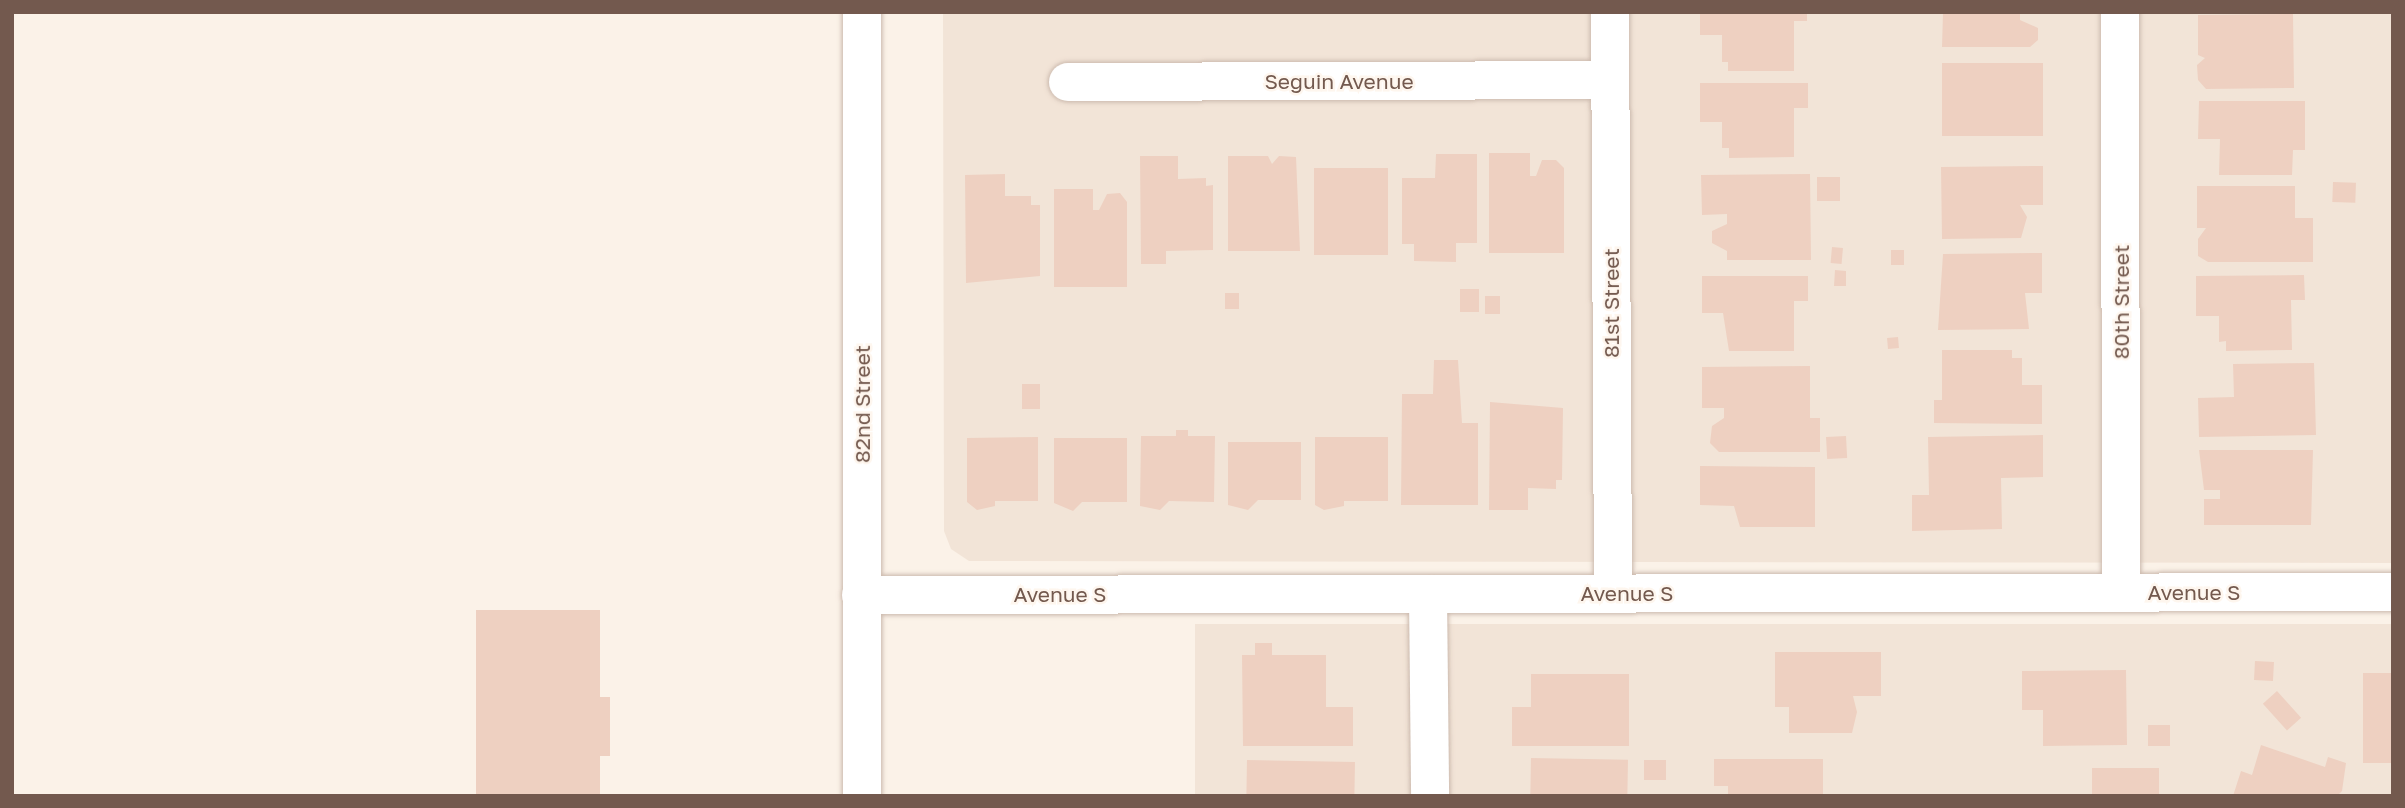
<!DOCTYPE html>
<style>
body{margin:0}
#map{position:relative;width:2405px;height:808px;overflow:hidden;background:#fbf2e8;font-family:"Golos Text",sans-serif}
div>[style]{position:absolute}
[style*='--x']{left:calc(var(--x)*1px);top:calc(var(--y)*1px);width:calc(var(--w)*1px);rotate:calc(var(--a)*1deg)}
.residential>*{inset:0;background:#f2e4d7;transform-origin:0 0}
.building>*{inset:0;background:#eed0c1;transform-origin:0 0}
.roads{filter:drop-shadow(0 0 2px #ccbaae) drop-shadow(0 0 2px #ccbaae)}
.minor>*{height:38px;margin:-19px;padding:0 19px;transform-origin:19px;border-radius:19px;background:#fff}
.secondary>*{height:38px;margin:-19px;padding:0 19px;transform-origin:19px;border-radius:19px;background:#fff}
span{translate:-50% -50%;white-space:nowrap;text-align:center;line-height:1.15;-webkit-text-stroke:5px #fef6ee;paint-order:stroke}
.street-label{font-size:21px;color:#73594e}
.frame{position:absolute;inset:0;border:14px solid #73594e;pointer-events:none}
</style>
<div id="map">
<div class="residential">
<div style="clip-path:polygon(943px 12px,2393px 12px,2393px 563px,969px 561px,951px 549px,944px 531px)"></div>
<div style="left:2393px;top:624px;width:172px;height:1198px;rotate:90deg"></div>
</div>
<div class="building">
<div style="clip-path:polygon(1700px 12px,1807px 12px,1807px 21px,1794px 21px,1794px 71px,1728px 71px,1728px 62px,1722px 62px,1722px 35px,1700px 35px)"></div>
<div style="clip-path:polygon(1943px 12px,2020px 12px,2020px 20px,2038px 28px,2038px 40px,2030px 47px,1942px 47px)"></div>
<div style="clip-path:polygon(2293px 14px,2294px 88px,2206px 89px,2198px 80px,2197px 65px,2205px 58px,2198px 55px,2198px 15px)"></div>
<div style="left:1942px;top:63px;width:101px;height:73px"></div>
<div style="clip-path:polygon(1700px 83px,1808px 83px,1808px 108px,1794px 108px,1794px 157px,1729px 158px,1729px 148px,1722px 148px,1722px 122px,1700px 122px)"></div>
<div style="clip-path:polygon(2199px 101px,2305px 101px,2305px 150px,2293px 150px,2292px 175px,2219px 175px,2220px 139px,2198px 139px)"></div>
<div style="clip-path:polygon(1489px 153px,1530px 153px,1530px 176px,1536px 176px,1542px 160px,1556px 160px,1564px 168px,1564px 253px,1489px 253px)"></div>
<div style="clip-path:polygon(1436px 154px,1477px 154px,1477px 243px,1456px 243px,1456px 262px,1414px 261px,1414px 244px,1402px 244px,1402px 178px,1435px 178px)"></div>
<div style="clip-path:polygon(1140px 156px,1178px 156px,1178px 179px,1206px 178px,1206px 186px,1213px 185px,1213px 250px,1166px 251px,1166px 264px,1141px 264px)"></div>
<div style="clip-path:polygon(1228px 156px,1268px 156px,1272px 164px,1279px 156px,1296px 157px,1300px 251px,1228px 251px)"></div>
<div style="clip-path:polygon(2043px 166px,2043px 205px,2020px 205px,2027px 217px,2021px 238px,1942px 239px,1941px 167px)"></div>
<div style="left:1314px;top:168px;width:74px;height:87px"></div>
<div style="clip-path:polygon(1005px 174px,1005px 196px,1031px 196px,1031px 205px,1040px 205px,1040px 276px,966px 283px,965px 175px)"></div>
<div style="clip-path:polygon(1810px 174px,1811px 260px,1727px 260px,1727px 251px,1712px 243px,1712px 231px,1727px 224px,1727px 214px,1702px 215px,1701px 175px)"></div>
<div style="left:1817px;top:177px;width:23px;height:24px"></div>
<div style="left:2333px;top:182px;width:23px;height:20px;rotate:2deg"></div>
<div style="clip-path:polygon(2197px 186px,2295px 186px,2295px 218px,2313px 218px,2313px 262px,2208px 262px,2198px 256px,2198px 239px,2206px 228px,2197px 228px)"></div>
<div style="clip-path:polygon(1054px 189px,1093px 189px,1093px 210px,1099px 210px,1107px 194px,1120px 193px,1127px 202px,1127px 287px,1054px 287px)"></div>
<div style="left:1832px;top:247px;width:11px;height:16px;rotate:5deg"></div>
<div style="left:1891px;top:250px;width:13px;height:15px"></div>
<div style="clip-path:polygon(2042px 253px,2042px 293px,2025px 293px,2029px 329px,1938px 330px,1943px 254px)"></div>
<div style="clip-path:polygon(1835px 270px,1846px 271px,1846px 286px,1834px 286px)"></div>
<div style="clip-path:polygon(2304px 275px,2305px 300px,2291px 300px,2292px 350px,2226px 351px,2226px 341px,2219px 342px,2219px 316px,2196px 316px,2196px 276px)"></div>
<div style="clip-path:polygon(1702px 276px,1808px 276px,1808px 301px,1794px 301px,1794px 351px,1729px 351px,1723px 313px,1702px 313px)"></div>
<div style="left:1460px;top:289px;width:19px;height:23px"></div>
<div style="left:1225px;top:293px;width:14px;height:16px"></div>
<div style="left:1485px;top:296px;width:15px;height:18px"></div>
<div style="left:1898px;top:337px;width:11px;height:11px;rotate:85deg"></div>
<div style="clip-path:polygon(1942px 350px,2012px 350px,2012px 358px,2022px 358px,2022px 385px,2042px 385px,2042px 424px,1934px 423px,1934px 400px,1942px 400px)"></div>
<div style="clip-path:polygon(1434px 360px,1458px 360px,1462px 423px,1478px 423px,1478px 505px,1401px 505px,1402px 394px,1433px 394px)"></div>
<div style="clip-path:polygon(2314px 363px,2316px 435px,2199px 437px,2198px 398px,2234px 397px,2233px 364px)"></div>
<div style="clip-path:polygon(1810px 366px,1810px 418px,1820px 418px,1820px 452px,1719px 452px,1710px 443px,1712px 426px,1724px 418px,1724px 408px,1702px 408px,1702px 367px)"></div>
<div style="left:1022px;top:384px;width:18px;height:25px"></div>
<div style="clip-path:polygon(1490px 402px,1563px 408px,1562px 480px,1556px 480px,1556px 489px,1528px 488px,1528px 510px,1489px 510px)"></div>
<div style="clip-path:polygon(1176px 430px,1188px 430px,1188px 436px,1215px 436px,1214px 502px,1169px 501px,1160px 510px,1140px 506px,1141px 436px,1176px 436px)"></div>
<div style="clip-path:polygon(2043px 435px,2043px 477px,2001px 478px,2002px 529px,1912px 531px,1912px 495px,1929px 495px,1928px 437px)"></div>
<div style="left:1846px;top:436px;width:22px;height:20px;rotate:87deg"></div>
<div style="clip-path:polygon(1038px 437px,1038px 501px,995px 501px,995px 506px,977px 510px,967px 502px,967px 438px)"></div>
<div style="clip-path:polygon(1315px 437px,1388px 437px,1388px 501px,1344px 501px,1344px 506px,1324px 510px,1315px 505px)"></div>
<div style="clip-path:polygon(1054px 438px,1127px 438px,1127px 502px,1082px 502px,1073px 511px,1054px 503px)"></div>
<div style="clip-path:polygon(1228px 442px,1301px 442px,1301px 500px,1258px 500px,1248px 510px,1228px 505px)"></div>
<div style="clip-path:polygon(2199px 450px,2313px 450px,2311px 525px,2204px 525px,2204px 499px,2220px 499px,2220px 490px,2204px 490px)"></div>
<div style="clip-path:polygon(1700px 466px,1815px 467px,1815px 527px,1740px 527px,1734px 506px,1700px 505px)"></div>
<div style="clip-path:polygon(476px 610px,600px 610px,600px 697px,610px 697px,610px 756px,600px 756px,600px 796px,476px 796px)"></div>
<div style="clip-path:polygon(1255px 643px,1272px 643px,1272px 655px,1326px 655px,1326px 707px,1353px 707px,1353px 746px,1243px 746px,1242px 655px,1255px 655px)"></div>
<div style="clip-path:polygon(1775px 652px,1881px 652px,1881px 696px,1853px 696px,1857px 712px,1852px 733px,1789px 733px,1789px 707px,1775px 707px)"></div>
<div style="left:2255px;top:661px;width:19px;height:19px;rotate:3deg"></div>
<div style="clip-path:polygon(2126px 670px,2127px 745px,2043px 746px,2043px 710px,2022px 710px,2022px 671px)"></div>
<div style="left:2363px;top:673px;width:30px;height:90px"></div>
<div style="clip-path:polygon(1531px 674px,1629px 674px,1629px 746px,1512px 746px,1512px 707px,1531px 707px)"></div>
<div style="left:2277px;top:691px;width:36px;height:19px;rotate:48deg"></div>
<div style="left:2148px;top:725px;width:22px;height:21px"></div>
<div style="clip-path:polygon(2261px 745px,2325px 767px,2328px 757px,2346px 763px,2342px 791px,2337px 796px,2233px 796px,2241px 771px,2252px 775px)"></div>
<div style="left:1531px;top:758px;width:97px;height:38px;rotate:1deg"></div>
<div style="clip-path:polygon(1714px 759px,1823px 759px,1823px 796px,1728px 796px,1728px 786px,1714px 786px)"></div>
<div style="left:1247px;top:760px;width:108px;height:36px;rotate:1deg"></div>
<div style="left:1644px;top:760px;width:22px;height:20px"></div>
<div style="left:2092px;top:768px;width:67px;height:28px"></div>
</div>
<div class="roads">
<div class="minor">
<div style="--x:1610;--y:12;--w:581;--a:89.7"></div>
<div style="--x:2120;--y:12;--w:581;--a:89.9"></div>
<div style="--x:1068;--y:82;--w:541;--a:-0.21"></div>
<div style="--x:1428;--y:594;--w:202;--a:89.4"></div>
<div style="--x:861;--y:595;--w:1532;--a:-0.11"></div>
</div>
<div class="secondary">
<div style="--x:862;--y:796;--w:784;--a:-90"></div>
</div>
</div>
<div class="street-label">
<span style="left:1339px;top:81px">Seguin Avenue</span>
<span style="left:2121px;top:302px;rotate:-90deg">80th Street</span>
<span style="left:1611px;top:303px;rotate:-90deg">81st Street</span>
<span style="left:862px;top:404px;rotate:-90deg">82nd Street</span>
<span style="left:2194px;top:592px">Avenue S</span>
<span style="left:1627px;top:593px">Avenue S</span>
<span style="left:1060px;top:594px">Avenue S</span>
</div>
<div class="frame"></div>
</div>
